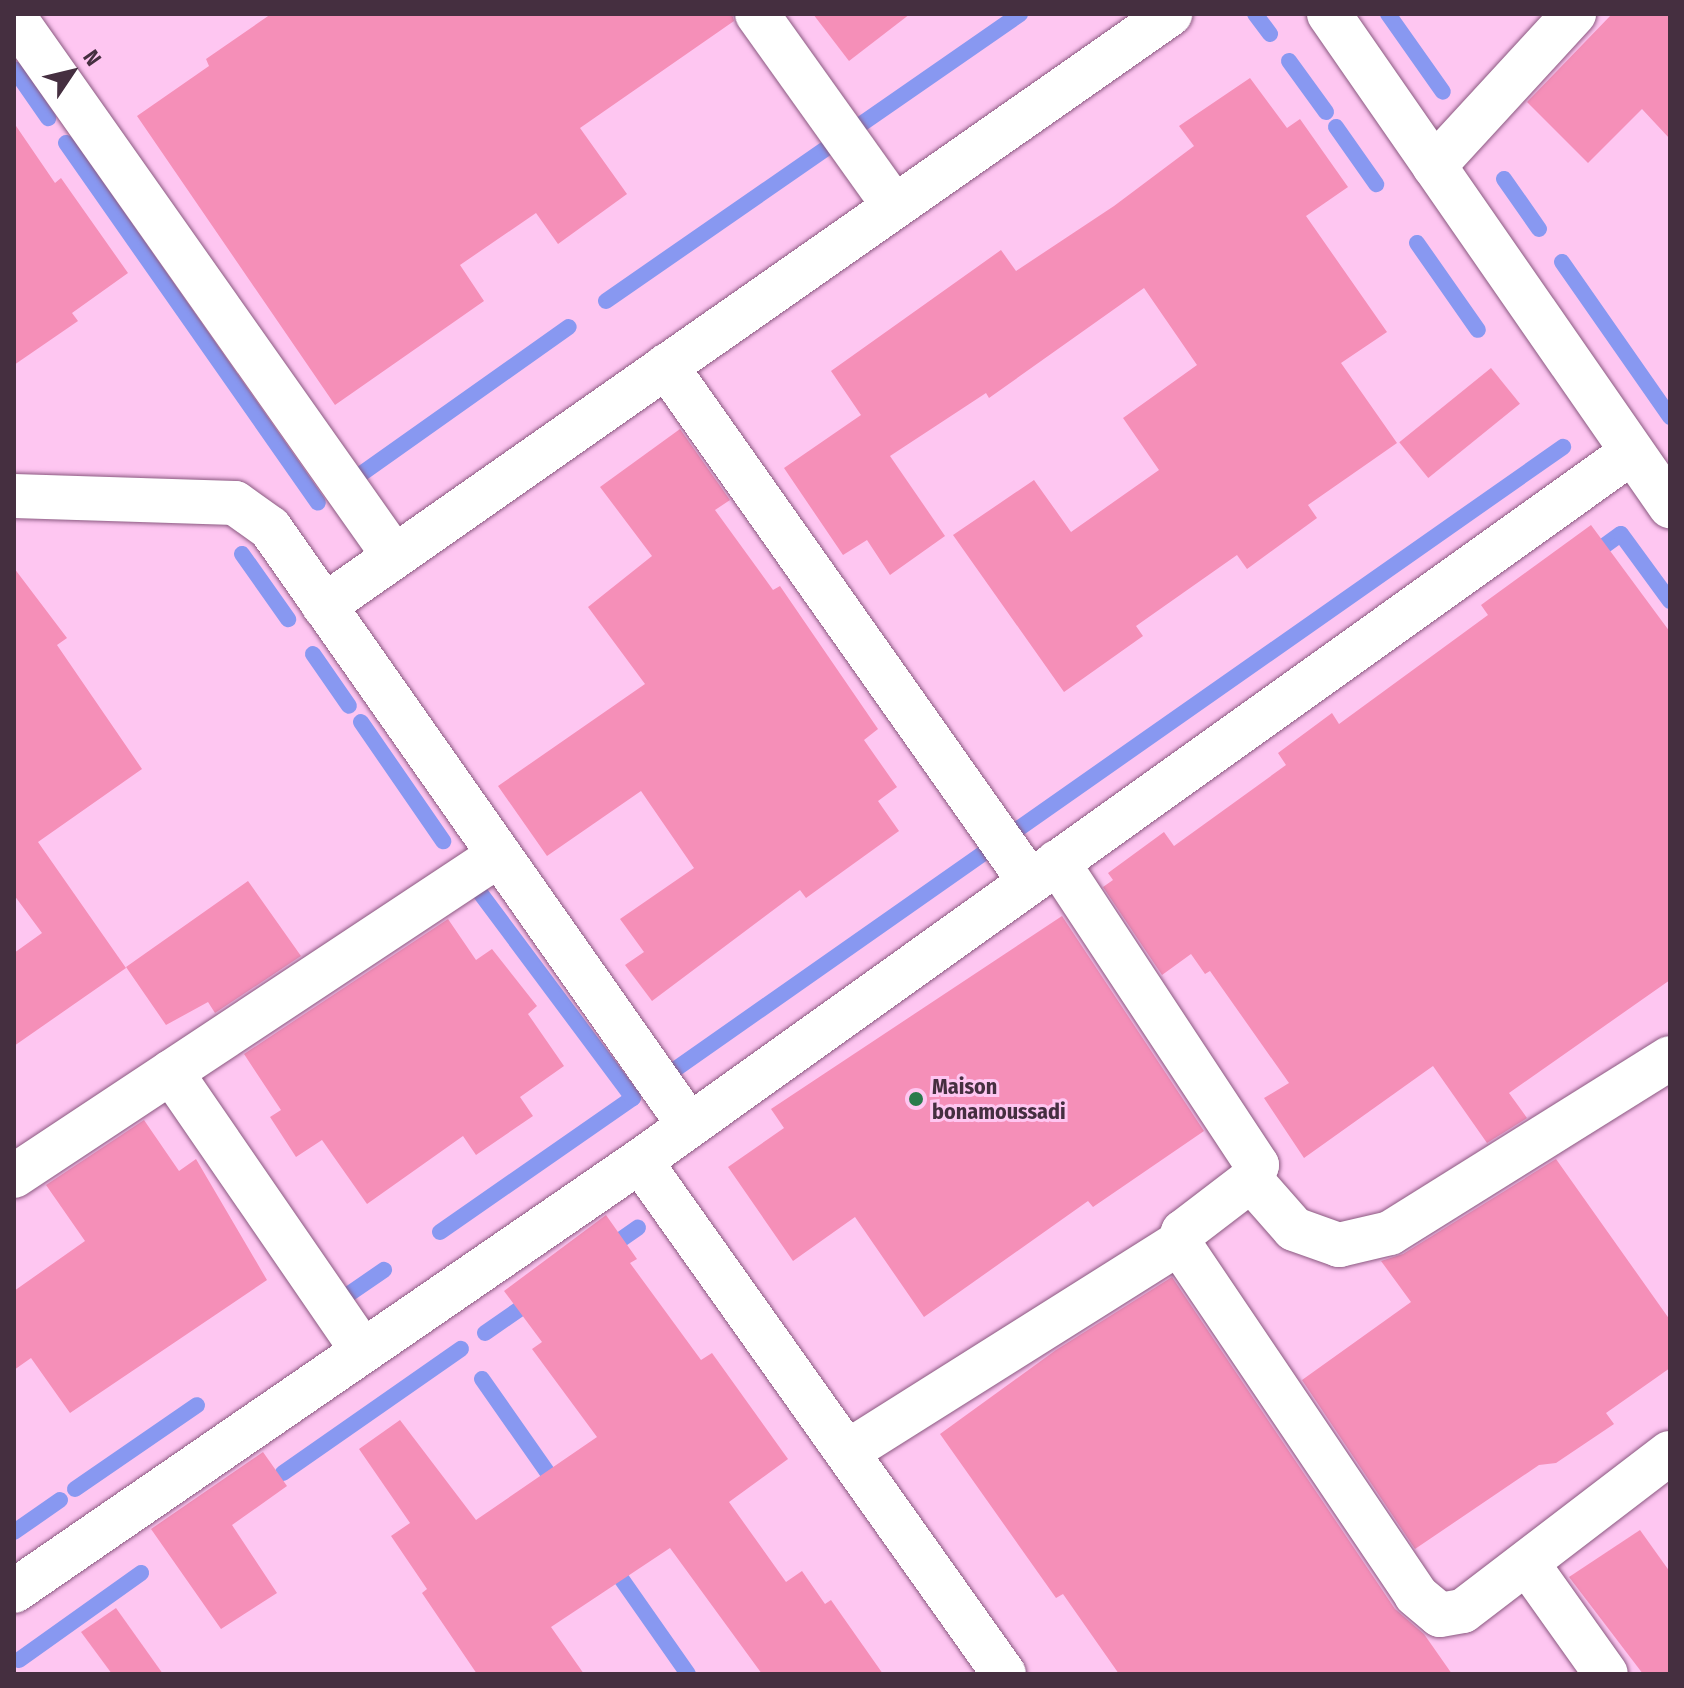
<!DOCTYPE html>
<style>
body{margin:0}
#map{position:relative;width:1684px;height:1688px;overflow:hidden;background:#fec6f1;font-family:"Fira Sans Condensed",sans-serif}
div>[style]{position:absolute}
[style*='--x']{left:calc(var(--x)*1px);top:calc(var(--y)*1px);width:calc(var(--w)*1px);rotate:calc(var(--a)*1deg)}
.stream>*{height:16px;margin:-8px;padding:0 8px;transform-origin:8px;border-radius:8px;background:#8898f1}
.building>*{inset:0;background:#f58fb8;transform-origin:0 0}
.roads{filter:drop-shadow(0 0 2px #8a5980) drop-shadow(0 0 2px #8a5980)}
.minor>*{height:44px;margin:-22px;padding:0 22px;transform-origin:22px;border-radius:22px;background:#fff}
.dots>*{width:22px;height:22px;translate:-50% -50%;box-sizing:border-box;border:4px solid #fec6f1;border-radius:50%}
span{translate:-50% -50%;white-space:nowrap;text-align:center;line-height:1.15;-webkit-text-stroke:6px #fec6f1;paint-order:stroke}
.poi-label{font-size:22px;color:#452f40;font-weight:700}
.left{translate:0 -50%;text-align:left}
.frame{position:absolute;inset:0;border:16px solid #452f40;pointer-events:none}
.north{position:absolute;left:32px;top:32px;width:80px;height:80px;-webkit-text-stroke:6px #fec6f1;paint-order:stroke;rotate:55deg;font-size:22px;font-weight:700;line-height:32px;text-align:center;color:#452f40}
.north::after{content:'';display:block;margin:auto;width:28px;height:36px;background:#452f40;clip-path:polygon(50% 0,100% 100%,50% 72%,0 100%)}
</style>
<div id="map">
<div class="stream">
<div style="--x:1255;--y:14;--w:25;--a:53"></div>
<div style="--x:1388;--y:14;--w:95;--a:54.8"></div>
<div style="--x:1289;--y:61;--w:63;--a:54"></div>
<div style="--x:14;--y:69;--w:60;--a:55.2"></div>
<div style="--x:1336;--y:127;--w:70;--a:54.9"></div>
<div style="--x:66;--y:143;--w:439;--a:55"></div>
<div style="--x:1504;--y:179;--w:61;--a:55"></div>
<div style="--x:1417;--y:243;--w:106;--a:55"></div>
<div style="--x:1562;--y:262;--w:189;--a:55.1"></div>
<div style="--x:606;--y:301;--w:504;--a:-34.73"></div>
<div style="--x:354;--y:479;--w:263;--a:-35.3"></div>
<div style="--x:242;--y:554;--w:80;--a:54.7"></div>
<div style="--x:1589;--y:557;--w:39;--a:-36"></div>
<div style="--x:1621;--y:534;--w:83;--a:53.8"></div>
<div style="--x:313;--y:654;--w:63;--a:55.3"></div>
<div style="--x:361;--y:722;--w:145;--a:55.4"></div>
<div style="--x:660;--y:1080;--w:1103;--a:-35.03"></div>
<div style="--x:440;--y:1232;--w:235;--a:-34.8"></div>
<div style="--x:633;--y:1098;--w:276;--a:-126.7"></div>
<div style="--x:606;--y:1250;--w:39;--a:-35"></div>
<div style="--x:333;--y:1305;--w:62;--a:-34.5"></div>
<div style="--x:485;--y:1333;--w:60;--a:-34.8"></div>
<div style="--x:482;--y:1379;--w:134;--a:55"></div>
<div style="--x:283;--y:1473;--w:217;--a:-34.9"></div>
<div style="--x:75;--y:1489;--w:148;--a:-34.5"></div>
<div style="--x:14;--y:1532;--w:56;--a:-34.8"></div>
<div style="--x:611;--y:1564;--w:134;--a:55"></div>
<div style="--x:19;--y:1660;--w:150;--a:-35.5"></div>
</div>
<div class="building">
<div style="clip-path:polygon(271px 14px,732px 14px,734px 21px,580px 128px,627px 194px,558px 244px,536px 213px,460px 265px,484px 301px,335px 405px,137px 116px,209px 66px,206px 59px)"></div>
<div style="clip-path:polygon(813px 14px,910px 14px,849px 61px)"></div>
<div style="clip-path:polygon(1612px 14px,1670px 14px,1670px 139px,1642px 109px,1588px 163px,1527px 102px)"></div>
<div style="clip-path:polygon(1250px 78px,1287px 128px,1300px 119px,1348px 187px,1306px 216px,1387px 332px,1341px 363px,1397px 443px,1308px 505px,1317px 518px,1247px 569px,1237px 555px,1136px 626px,1143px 636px,1064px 692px,953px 535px,1034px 480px,1071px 532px,1159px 470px,1123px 418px,1197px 365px,1144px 288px,989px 398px,986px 393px,890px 456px,945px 536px,890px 575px,867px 540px,843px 555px,784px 468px,861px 415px,831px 371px,1001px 250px,1016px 271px,1114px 206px,1194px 146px,1179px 126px)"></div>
<div style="clip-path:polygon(14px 123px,55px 183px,61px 178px,128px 273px,72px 313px,78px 321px,14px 365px)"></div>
<div style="left:1491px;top:368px;width:46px;height:118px;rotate:51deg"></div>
<div style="clip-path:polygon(680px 429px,730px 500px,715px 510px,773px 590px,780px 586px,878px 729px,864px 740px,897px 787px,878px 801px,899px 831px,806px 898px,800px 890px,652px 1001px,625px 965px,644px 952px,620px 919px,694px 868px,641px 791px,547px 856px,498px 786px,645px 684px,588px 607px,652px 556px,600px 487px)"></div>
<div style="clip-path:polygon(1591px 525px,1670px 632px,1670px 980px,1509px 1093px,1527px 1118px,1487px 1143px,1433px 1066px,1304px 1158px,1264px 1098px,1289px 1083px,1210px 971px,1205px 974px,1191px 954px,1162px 975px,1103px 887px,1113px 880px,1108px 873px,1164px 832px,1174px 846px,1286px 765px,1278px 753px,1332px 713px,1339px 724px,1488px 615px,1481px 605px)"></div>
<div style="clip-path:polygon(14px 568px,67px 638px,57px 645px,142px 769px,38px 842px,126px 968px,14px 1046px,14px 953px,42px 933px,14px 895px)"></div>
<div style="clip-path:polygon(248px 881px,301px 956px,215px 1013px,208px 1002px,166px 1025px,126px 967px)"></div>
<div style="clip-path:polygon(1062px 916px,1204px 1131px,1093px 1207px,1088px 1201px,924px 1317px,855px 1217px,793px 1261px,728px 1167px,784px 1128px,771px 1109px)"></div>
<div style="clip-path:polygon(448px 919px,476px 960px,492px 949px,537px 1006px,528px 1014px,564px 1066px,520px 1097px,533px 1116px,476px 1155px,463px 1136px,367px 1204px,322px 1140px,296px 1157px,270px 1117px,281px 1110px,244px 1054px)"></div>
<div style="clip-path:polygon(144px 1120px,179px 1171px,196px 1159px,267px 1280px,70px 1413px,31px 1358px,14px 1370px,14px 1291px,85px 1241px,46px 1185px)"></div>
<div style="clip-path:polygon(1556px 1159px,1670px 1320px,1670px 1368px,1606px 1413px,1614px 1424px,1556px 1463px,1539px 1465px,1415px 1549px,1302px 1380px,1411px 1302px,1381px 1261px,1403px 1254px)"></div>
<div style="clip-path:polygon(606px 1215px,637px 1259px,630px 1263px,701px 1360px,712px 1353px,788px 1459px,729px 1502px,786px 1582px,802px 1571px,825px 1604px,831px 1600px,883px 1674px,762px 1674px,670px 1548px,551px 1627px,584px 1674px,477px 1674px,422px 1593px,427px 1589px,391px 1536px,410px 1523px,359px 1449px,400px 1420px,476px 1520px,597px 1437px,532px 1349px,542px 1342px,504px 1291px)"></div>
<div style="clip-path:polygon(1172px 1277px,1395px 1609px,1424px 1634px,1452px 1674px,1119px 1674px,1063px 1594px,1056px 1598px,940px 1434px,1056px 1350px)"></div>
<div style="clip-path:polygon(263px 1452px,287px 1486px,232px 1525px,277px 1593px,221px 1629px,151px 1529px)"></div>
<div style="clip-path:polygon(1640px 1530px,1670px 1572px,1670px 1674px,1643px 1674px,1569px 1577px)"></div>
<div style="clip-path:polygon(116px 1608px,163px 1674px,112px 1674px,81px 1632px)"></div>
</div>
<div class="roads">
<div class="minor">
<div style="--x:757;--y:14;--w:236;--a:54.5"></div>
<div style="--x:1329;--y:14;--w:599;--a:55.27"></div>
<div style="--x:14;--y:17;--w:659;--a:54.82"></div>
<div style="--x:1434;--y:166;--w:207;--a:-47.4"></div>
<div style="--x:666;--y:366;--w:631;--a:54.8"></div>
<div style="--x:14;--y:496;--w:221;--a:1.8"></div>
<div style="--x:235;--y:503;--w:43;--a:35.5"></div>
<div style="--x:270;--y:528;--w:729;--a:54.94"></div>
<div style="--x:324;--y:606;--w:1033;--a:-34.98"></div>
<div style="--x:171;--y:1072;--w:337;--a:55.5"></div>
<div style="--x:640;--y:1161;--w:629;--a:54.64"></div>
<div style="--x:14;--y:1176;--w:582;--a:-33.5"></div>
<div style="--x:1251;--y:1180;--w:65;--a:48.7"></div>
<div style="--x:1294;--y:1229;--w:48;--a:19.6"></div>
<div style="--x:1339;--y:1245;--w:52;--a:-13.2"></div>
<div style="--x:1390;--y:1233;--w:330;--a:-32"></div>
<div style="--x:1179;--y:1243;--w:424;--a:56"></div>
<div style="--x:1416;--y:1595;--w:31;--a:40"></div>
<div style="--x:1440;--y:1615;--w:23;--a:-10"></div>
<div style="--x:1463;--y:1611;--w:260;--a:-37.4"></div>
<div style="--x:847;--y:1452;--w:392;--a:-32.2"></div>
<div style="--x:1179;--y:1243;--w:12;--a:-70"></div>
<div style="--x:1183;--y:1232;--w:86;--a:-37.4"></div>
<div style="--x:1251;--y:1180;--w:16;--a:-68"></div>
<div style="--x:1257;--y:1165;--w:363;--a:-123.4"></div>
<div style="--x:1527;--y:1563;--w:136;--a:54.6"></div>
<div style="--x:14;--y:1591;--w:759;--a:-34.49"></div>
<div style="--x:640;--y:1161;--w:1219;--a:-35.55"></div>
</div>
</div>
<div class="dots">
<div style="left:916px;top:1099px;background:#297b4c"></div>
</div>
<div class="poi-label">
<span class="left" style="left:932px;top:1099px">Maison<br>bonamoussadi</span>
</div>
<div class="frame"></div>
<div class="north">N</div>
</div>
